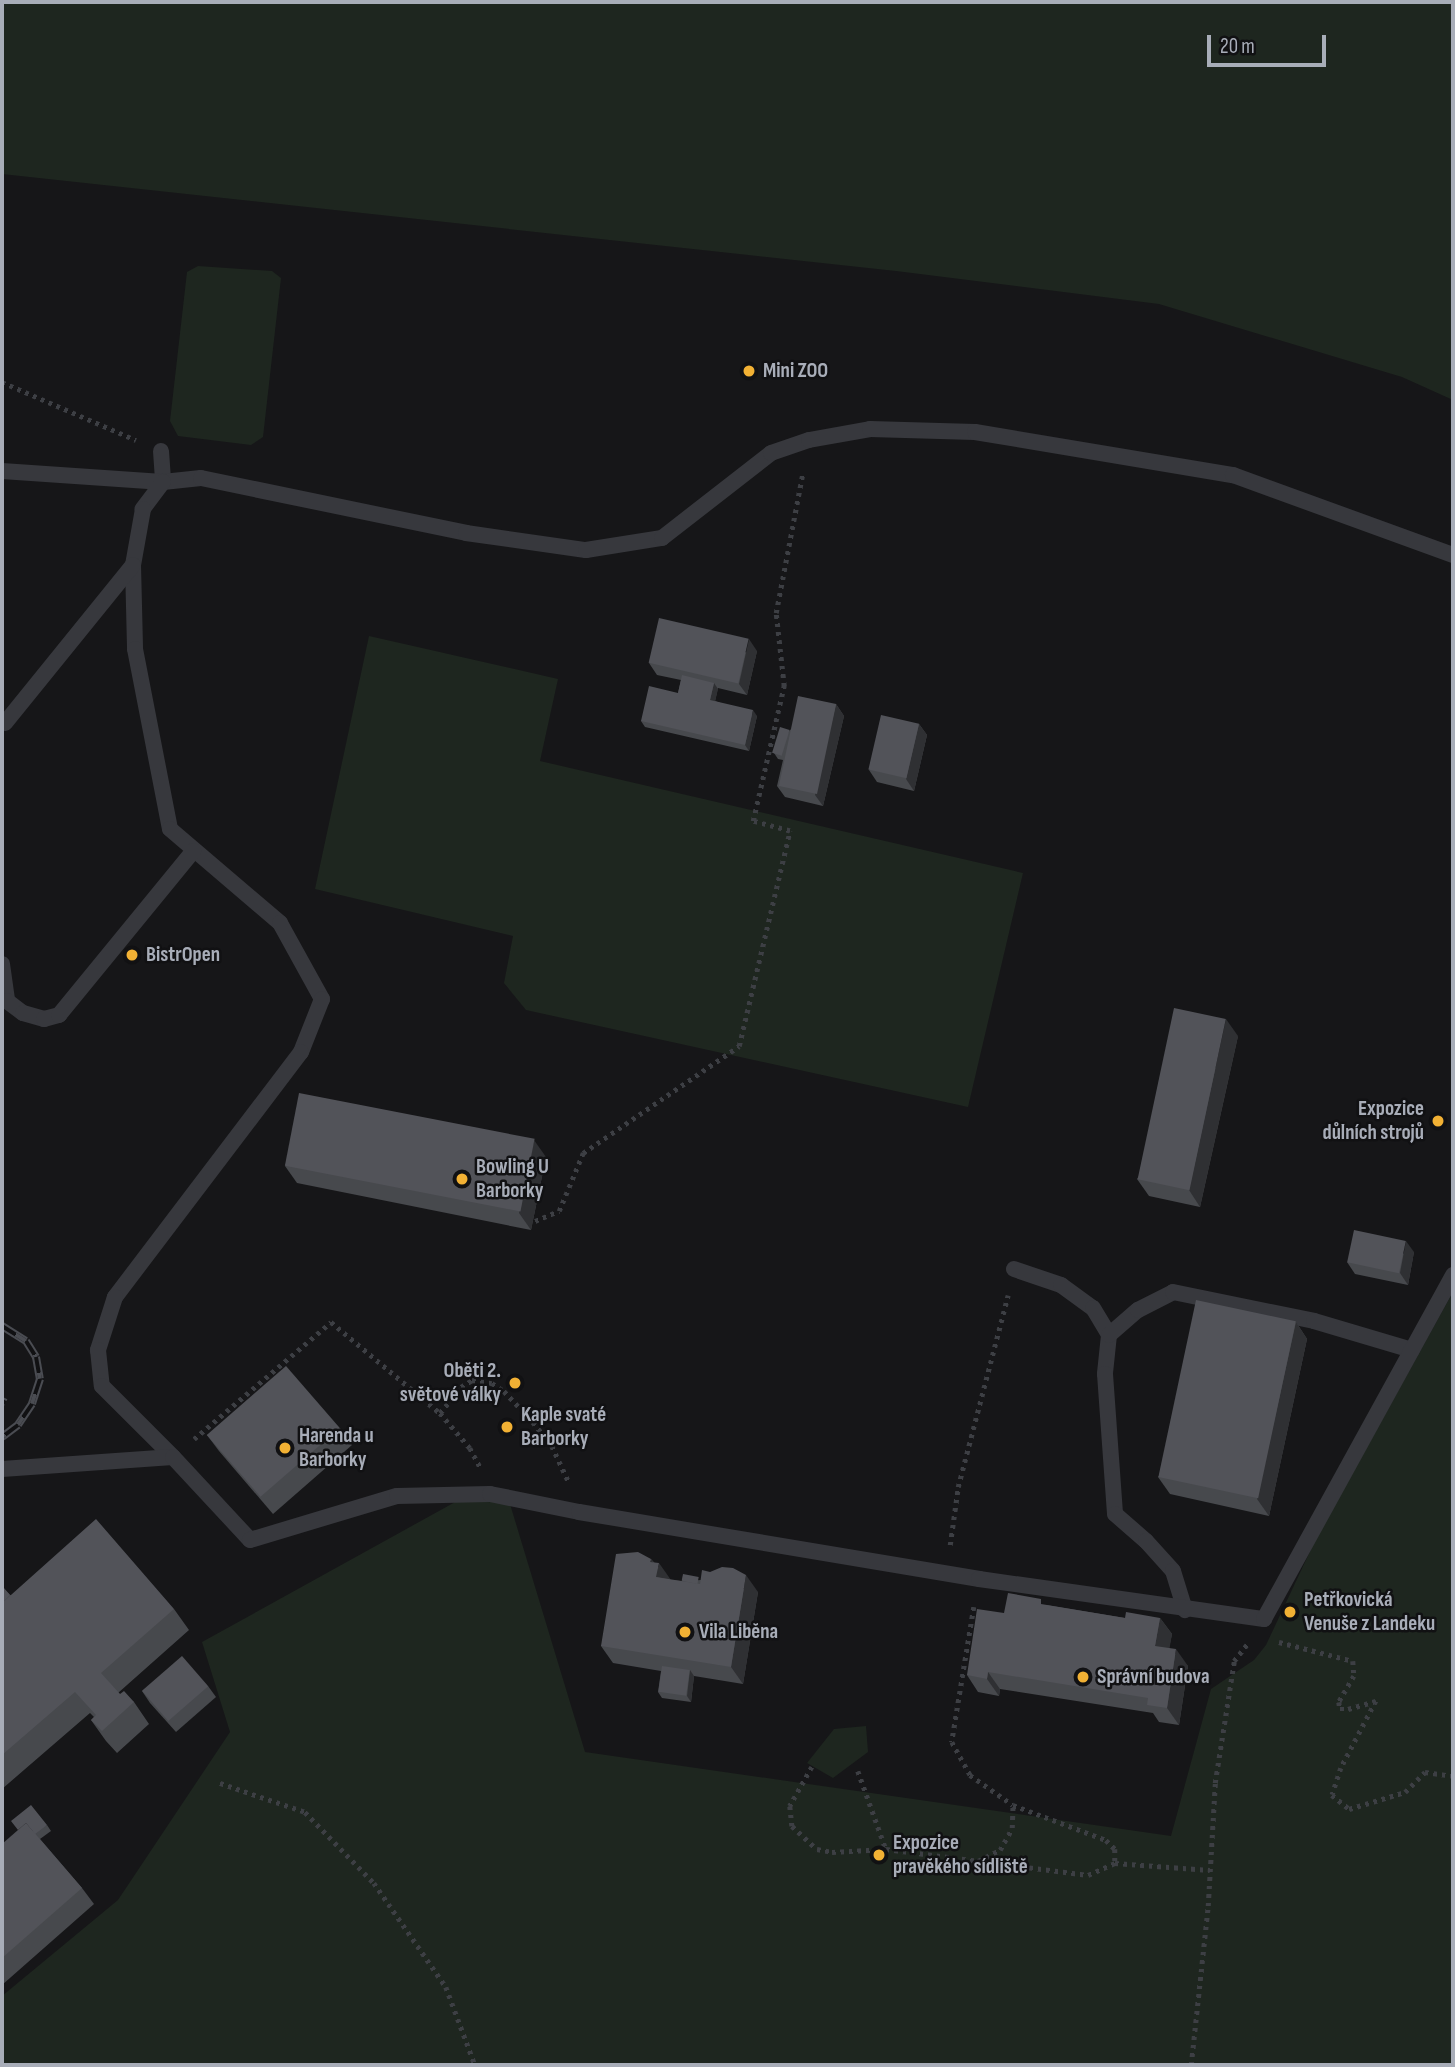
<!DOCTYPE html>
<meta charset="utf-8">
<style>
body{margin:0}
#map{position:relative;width:1455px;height:2067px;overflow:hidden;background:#161618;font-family:"Sofia Sans Condensed",sans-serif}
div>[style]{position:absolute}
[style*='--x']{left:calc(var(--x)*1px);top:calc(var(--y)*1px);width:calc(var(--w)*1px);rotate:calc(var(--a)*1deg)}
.green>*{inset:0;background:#1e261f}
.path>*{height:4.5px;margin-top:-2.25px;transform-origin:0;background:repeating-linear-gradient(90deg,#3d3f44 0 3.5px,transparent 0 8.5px)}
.service>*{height:16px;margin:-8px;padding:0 8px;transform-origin:8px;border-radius:8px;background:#37383d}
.rail>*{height:8px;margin-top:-4px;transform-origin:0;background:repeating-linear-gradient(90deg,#111113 0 16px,#4a4c52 0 32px);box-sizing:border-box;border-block:2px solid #4a4c52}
.wall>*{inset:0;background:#47494d}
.shaded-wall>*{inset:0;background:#2f3033}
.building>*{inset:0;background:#525359;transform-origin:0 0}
.dots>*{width:19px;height:19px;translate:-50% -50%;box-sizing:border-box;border:4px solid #111113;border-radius:50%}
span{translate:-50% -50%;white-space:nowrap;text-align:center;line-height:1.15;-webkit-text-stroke:5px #111113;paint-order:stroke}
.poi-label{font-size:21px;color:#a8adb8;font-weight:700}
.left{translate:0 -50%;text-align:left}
.right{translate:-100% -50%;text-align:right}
.frame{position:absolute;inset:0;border:4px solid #a8adb8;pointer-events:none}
.scale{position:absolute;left:1207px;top:35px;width:119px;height:32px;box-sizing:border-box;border:4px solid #a8adb8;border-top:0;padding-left:9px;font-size:21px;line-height:24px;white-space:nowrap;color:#a8adb8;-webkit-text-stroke:5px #111113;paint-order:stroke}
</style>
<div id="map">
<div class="green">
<div style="clip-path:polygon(2px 2px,1453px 2px,1453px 400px,1402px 377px,1159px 304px,896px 271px,2px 174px)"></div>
<div style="clip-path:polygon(198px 266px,272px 271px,281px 278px,263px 437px,251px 445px,178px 436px,170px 421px,187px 272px)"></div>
<div style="clip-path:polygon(369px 636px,558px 679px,540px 761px,1023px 873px,968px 1107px,526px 1010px,504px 983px,513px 936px,315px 889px)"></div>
<div style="clip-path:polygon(1453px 1292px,1453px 2065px,2px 2065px,2px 1996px,118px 1900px,230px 1732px,202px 1642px,457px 1501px,489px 1500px,510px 1504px,585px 1752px,1171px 1836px,1211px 1689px,1254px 1660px,1266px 1645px,1314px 1543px)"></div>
<div style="clip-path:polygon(866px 1726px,868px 1752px,833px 1778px,807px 1763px,834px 1729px)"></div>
</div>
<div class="path">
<div style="--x:2;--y:382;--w:146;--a:23.4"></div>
<div style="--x:535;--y:1221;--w:26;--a:-23"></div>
<div style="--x:559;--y:1211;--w:63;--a:-67.5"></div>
<div style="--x:583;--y:1153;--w:189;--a:-34.4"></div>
<div style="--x:739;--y:1046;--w:221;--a:-76.7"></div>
<div style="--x:790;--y:831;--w:38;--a:-165"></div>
<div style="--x:753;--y:821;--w:139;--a:-77.1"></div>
<div style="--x:784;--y:686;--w:73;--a:-96.3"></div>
<div style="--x:776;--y:613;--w:144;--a:-79.2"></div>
<div style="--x:440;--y:1413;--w:33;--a:-51"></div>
<div style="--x:461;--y:1387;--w:13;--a:-32"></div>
<div style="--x:472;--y:1380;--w:20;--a:9"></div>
<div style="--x:492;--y:1383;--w:14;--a:34"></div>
<div style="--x:504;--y:1391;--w:42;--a:46.9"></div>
<div style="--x:533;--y:1422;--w:31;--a:52"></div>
<div style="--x:552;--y:1446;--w:40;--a:65"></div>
<div style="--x:194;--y:1439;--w:180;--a:-40.5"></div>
<div style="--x:331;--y:1322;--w:142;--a:39.9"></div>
<div style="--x:440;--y:1413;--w:46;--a:49.4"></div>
<div style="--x:470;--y:1448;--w:21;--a:62"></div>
<div style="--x:950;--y:1545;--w:59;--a:-82.1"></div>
<div style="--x:958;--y:1487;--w:198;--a:-75.4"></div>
<div style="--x:974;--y:1607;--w:137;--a:99.3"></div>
<div style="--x:952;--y:1742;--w:38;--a:61"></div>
<div style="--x:970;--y:1775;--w:52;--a:34.9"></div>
<div style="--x:1013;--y:1805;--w:99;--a:20.6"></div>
<div style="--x:1106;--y:1840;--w:13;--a:45"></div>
<div style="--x:1115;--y:1849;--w:14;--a:90"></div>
<div style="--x:1279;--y:1642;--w:76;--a:14.4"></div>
<div style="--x:1353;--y:1661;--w:15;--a:86"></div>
<div style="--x:1354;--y:1676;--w:30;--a:120"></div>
<div style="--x:1339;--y:1702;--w:7;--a:82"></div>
<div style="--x:1340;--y:1709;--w:8;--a:0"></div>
<div style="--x:1348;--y:1709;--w:29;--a:-16"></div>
<div style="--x:1376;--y:1701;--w:76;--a:117.6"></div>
<div style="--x:1341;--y:1768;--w:28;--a:108"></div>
<div style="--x:1332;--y:1795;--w:22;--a:39"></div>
<div style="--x:1349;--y:1809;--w:59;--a:-16.9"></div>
<div style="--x:1405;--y:1792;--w:28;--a:-45"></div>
<div style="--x:1425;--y:1772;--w:28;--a:8"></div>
<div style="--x:812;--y:1767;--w:45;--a:119.4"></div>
<div style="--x:790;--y:1806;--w:20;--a:84"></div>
<div style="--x:792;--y:1826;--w:34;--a:43"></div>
<div style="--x:817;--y:1849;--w:15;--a:11"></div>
<div style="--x:832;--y:1852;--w:54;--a:-3.2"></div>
<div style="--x:886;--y:1849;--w:204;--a:7.3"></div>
<div style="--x:1088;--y:1875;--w:30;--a:-24"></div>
<div style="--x:1115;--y:1863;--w:95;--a:4.2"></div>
<div style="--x:858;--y:1771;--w:83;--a:70.3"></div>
<div style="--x:220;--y:1783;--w:90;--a:18.8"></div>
<div style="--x:305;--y:1812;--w:99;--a:45.8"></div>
<div style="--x:374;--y:1883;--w:126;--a:55.3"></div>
<div style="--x:446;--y:1987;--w:83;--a:69.6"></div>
<div style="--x:978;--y:1861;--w:25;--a:-27"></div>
<div style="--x:1000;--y:1850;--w:25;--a:-61"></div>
<div style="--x:1012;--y:1828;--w:23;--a:-88"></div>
<div style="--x:1191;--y:2065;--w:160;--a:-83.9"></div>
<div style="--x:1208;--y:1906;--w:123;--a:-86.7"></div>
<div style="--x:1215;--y:1783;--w:123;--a:-81.1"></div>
<div style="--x:1234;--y:1661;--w:23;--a:-52"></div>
</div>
<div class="service">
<div style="--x:161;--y:451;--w:31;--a:86"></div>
<div style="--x:163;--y:482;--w:38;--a:-6"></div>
<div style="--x:201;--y:478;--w:271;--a:11.7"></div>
<div style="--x:466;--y:533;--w:121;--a:8.1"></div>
<div style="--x:586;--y:550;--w:77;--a:-9"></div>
<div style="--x:662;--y:538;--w:138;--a:-37.9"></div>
<div style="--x:771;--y:453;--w:40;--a:-18.9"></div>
<div style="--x:809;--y:440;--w:62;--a:-10.2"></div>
<div style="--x:870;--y:429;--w:105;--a:1.6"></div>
<div style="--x:975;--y:432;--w:262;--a:9.5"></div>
<div style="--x:1233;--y:475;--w:234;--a:20"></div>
<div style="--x:2;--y:471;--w:161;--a:3.9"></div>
<div style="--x:163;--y:482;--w:34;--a:127"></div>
<div style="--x:143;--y:509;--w:57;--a:100.1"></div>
<div style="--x:133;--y:565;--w:84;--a:88.6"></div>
<div style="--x:135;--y:649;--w:183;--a:79"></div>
<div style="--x:170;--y:829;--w:145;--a:40.5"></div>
<div style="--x:280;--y:923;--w:87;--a:61.1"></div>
<div style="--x:322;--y:999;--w:57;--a:111.6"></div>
<div style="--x:301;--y:1052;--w:308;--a:127.2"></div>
<div style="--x:115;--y:1297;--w:56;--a:107.8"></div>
<div style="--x:98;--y:1350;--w:36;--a:84"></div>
<div style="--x:102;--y:1386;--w:100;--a:45"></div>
<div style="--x:5;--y:723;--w:203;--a:-51"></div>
<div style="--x:2;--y:964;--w:37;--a:82"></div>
<div style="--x:7;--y:1001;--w:20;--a:37"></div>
<div style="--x:23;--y:1013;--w:22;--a:16"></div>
<div style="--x:44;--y:1019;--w:16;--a:-15"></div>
<div style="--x:59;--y:1015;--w:212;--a:-50.7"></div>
<div style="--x:1014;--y:1269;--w:50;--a:18.8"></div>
<div style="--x:1061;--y:1285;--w:39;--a:36"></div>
<div style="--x:1093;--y:1308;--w:31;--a:59"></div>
<div style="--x:1109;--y:1335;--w:39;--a:96"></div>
<div style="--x:1105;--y:1374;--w:140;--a:85.9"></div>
<div style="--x:1115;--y:1514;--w:41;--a:41.1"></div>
<div style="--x:1146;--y:1541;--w:40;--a:48"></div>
<div style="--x:1173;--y:1571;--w:41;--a:72.9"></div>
<div style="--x:1109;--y:1335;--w:38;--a:-41"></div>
<div style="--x:1138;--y:1310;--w:39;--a:-27"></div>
<div style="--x:1173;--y:1292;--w:144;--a:11.6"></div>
<div style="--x:1314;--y:1321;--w:102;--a:16.5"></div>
<div style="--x:2;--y:1469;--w:171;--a:-4"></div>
<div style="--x:173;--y:1457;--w:113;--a:47.1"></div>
<div style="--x:250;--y:1540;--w:153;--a:-16.7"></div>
<div style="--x:397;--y:1496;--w:93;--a:-1.2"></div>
<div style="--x:490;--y:1494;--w:91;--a:11.4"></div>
<div style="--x:579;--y:1512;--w:406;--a:9.5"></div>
<div style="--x:979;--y:1579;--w:288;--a:8"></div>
<div style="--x:1264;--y:1619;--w:393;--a:-61.2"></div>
</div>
<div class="rail">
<div style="--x:2;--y:1326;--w:28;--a:32"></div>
<div style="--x:26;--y:1341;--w:19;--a:58"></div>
<div style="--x:36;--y:1357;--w:22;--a:80"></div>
<div style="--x:40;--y:1379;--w:26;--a:108"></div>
<div style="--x:32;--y:1404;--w:25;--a:124"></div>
<div style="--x:18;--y:1425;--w:20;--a:143"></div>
<div style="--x:2;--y:1401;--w:4;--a:27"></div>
</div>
<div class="wall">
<div style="clip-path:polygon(757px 651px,747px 695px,718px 688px,715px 701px,757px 716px,749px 751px,645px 727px,641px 721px,678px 693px,681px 680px,657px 675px,649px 663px)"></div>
<div style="clip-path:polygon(836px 704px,844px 716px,823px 806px,785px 797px,777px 786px,783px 760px,778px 759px,774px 753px,790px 730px)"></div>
<div style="clip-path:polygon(919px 724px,927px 735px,914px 791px,877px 782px,869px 770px)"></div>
<div style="clip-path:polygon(1238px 1036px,1200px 1207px,1149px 1196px,1137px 1179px)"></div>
<div style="clip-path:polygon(546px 1157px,531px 1230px,297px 1183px,285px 1166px)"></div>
<div style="clip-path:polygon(1414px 1252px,1408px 1285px,1355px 1274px,1347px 1262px)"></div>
<div style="clip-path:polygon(1296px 1322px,1307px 1339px,1269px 1516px,1170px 1494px,1158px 1477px)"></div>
<div style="clip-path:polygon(340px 1428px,352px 1445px,273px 1514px,219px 1451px,207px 1435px)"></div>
<div style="clip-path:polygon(651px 1559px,670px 1580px,682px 1581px,701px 1580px,758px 1592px,743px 1684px,694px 1676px,691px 1702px,662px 1698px,658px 1692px,661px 1671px,613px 1663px,601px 1646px)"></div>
<div style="clip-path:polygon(2px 1586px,10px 1595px,174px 1609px,189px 1630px,118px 1693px,134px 1702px,149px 1724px,117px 1753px,106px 1741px,91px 1720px,94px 1717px,90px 1713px,2px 1789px)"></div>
<div style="clip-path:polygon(1046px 1605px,1125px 1618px,1160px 1618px,1172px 1634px,1169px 1648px,1188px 1666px,1179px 1725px,1159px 1722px,1153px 1713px,1000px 1689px,999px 1696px,978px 1692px,967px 1675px,1004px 1613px)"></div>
<div style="clip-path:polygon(208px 1686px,216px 1697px,176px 1732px,150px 1703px,142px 1691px)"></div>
<div style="clip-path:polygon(47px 1825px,51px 1831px,40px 1839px,82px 1888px,94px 1904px,2px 1985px,2px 1844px)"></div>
</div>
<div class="shaded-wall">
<div style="clip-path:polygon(749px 639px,757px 651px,747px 695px,739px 684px)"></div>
<div style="clip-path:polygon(714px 683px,718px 689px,714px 706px,710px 700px)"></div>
<div style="clip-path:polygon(836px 704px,844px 716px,823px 806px,815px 795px)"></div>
<div style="clip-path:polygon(753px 710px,757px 716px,749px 751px,745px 745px)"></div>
<div style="clip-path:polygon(919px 724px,927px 735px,914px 791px,906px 779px)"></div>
<div style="clip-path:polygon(1226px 1019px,1238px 1036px,1200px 1207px,1189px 1190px)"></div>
<div style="clip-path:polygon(534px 1140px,546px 1157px,531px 1230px,519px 1213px)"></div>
<div style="clip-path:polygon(1406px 1241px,1414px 1252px,1408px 1285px,1400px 1273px)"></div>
<div style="clip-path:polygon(1296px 1322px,1307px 1339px,1269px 1516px,1257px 1499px)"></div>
<div style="clip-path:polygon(651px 1559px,658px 1569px,659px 1563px,671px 1580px,656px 1577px,650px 1562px)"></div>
<div style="clip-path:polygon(746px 1575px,758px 1592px,743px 1684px,731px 1667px)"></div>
<div style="clip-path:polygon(1160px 1618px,1172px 1634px,1167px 1663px,1155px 1646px)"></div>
<div style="clip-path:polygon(1176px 1649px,1188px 1666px,1179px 1725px,1167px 1708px)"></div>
<div style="clip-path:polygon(690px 1670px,694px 1676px,691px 1702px,687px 1696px)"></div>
<div style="clip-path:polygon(988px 1672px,1000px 1689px,999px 1696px,987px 1679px)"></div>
</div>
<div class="building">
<div style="left:659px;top:618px;width:92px;height:46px;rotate:13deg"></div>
<div style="clip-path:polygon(682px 675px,714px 683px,710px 700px,753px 710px,745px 745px,641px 721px,649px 686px,678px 693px)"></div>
<div style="left:798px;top:696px;width:39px;height:92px;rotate:12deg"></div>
<div style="left:881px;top:715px;width:39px;height:56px;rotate:13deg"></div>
<div style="left:780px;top:727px;width:10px;height:27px;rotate:17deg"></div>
<div style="left:1174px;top:1008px;width:53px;height:175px;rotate:12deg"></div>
<div style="left:299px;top:1093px;width:240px;height:74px;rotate:11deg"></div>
<div style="left:1354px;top:1230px;width:53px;height:33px;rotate:12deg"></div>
<div style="left:1196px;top:1300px;width:102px;height:181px;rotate:12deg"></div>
<div style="left:286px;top:1366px;width:82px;height:105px;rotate:49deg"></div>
<div style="clip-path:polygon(96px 1519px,174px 1609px,101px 1673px,120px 1694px,124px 1691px,134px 1702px,102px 1731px,91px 1720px,96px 1715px,75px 1692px,2px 1755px,2px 1603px)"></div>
<div style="clip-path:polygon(638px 1552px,651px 1559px,650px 1562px,659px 1563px,656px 1577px,700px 1584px,702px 1570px,710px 1572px,722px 1567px,733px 1568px,746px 1575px,731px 1667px,601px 1646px,616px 1554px)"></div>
<div style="left:683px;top:1574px;width:16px;height:7px;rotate:11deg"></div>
<div style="clip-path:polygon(2px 1586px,10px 1595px,2px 1603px)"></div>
<div style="clip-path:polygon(1008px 1593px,1041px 1599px,1041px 1604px,1125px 1618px,1126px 1612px,1160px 1618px,1155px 1646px,1176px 1649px,1167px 1708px,1147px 1705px,1148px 1698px,988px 1672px,987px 1679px,967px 1675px,977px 1609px,1004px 1613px)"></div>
<div style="left:182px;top:1656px;width:40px;height:53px;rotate:49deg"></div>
<div style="left:662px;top:1666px;width:28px;height:26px;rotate:8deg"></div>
<div style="clip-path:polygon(31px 1805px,47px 1825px,35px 1834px,26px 1823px,18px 1830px,11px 1821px)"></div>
<div style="clip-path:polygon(26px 1823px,82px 1888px,2px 1958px,2px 1844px)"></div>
</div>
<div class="dots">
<div style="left:749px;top:371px;background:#f2b134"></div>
<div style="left:132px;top:955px;background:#f2b134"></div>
<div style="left:1438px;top:1121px;background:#f2b134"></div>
<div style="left:462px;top:1179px;background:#f2b134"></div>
<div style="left:515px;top:1383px;background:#f2b134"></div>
<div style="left:507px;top:1427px;background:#f2b134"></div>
<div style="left:285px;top:1448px;background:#f2b134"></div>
<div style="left:1290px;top:1612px;background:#f2b134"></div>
<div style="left:685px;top:1632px;background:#f2b134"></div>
<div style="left:1083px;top:1677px;background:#f2b134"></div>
<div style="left:879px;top:1855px;background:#f2b134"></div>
</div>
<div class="poi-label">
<span class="left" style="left:763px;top:371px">Mini ZOO</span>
<span class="left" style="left:146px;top:955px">BistrOpen</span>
<span class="right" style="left:1424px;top:1121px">Expozice<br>důlních strojů</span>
<span class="left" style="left:476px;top:1179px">Bowling U<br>Barborky</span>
<span class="right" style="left:501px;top:1383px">Oběti 2.<br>světové války</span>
<span class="left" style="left:521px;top:1427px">Kaple svaté<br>Barborky</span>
<span class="left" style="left:299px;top:1448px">Harenda u<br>Barborky</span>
<span class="left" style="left:1304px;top:1612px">Petřkovická<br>Venuše z Landeku</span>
<span class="left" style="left:699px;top:1632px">Vila Liběna</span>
<span class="left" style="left:1097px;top:1677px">Správní budova</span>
<span class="left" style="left:893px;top:1855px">Expozice<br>pravěkého sídliště</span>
</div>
<div class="frame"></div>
<div class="scale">20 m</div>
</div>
